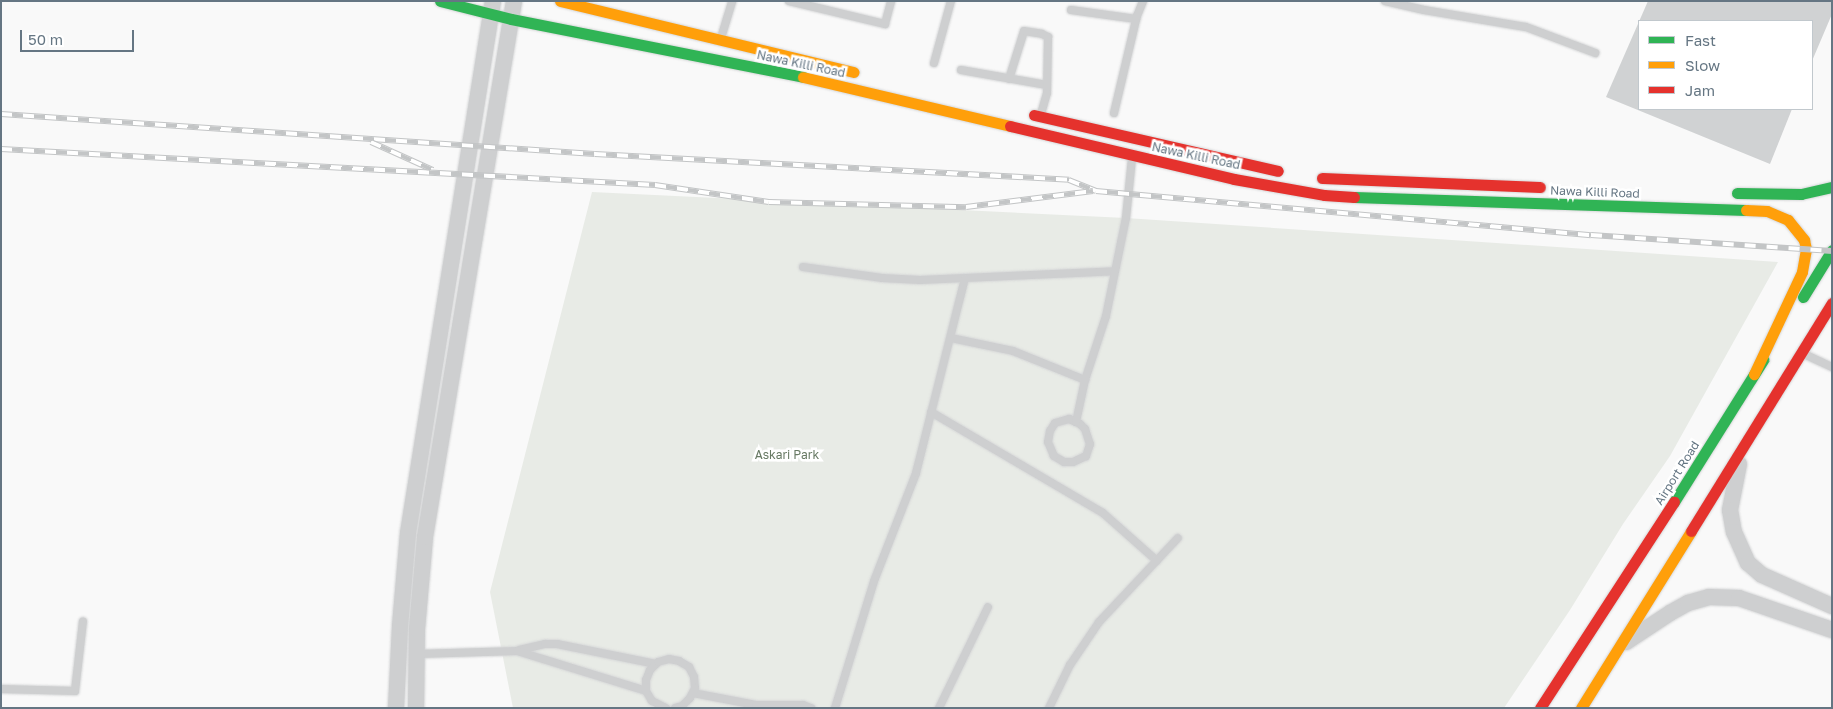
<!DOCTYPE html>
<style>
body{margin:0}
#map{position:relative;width:1833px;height:709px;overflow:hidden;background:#f9f9f9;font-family:"Golos Text",sans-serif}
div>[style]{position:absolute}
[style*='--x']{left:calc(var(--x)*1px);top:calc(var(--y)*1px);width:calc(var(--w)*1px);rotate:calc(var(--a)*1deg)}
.green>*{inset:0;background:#e8ebe6}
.building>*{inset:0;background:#d0d2d3}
.roads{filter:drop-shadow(0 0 1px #d5d6d7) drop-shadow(0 0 1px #d5d6d7)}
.lane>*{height:8px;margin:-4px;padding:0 4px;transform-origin:4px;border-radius:4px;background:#cecfd0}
.street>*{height:16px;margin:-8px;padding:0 8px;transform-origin:8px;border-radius:8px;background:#cecfd0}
.fast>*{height:11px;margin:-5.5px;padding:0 5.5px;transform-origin:5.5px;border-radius:5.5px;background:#30b455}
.slow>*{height:11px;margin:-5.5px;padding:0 5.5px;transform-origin:5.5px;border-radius:5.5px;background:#ff9f0a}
.jam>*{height:11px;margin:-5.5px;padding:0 5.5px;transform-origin:5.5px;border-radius:5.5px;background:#e5322d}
.rail>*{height:5.5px;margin-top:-2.75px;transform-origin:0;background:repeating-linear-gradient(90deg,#fff 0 11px,#c3c5c6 0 22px);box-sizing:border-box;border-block:1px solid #c3c5c6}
span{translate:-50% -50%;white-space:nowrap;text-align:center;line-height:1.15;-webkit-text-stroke:5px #fff;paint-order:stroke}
.street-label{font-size:12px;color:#657683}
.park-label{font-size:12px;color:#687a64}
.frame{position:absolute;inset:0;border:2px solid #657683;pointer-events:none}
.legend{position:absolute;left:1638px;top:20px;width:175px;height:90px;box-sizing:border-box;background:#fff;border:1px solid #c1c8cd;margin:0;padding:6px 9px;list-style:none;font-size:15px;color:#657683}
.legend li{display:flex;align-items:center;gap:10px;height:25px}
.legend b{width:25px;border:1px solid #c1c8cd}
.scale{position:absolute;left:20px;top:30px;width:114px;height:22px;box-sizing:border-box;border:2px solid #657683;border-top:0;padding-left:6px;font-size:15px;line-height:18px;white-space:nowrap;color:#657683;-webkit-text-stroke:4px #fff;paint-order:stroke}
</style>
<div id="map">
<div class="green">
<div style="clip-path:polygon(592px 192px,1126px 218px,1778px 262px,1670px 456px,1623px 524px,1570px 610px,1504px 708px,513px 708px,490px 592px)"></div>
</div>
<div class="building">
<div style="clip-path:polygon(1648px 1px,1832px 1px,1832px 14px,1812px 61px,1812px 21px,1639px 21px,1639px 109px,1792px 109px,1770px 164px,1606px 97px)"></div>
</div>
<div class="roads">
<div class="lane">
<div style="--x:789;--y:1;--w:99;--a:13.5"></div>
<div style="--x:885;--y:24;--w:24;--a:-75"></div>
<div style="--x:1385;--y:1;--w:40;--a:13"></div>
<div style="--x:1424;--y:10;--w:103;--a:9.5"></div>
<div style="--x:1526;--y:27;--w:74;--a:20.6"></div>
<div style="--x:1071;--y:10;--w:66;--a:7.9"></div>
<div style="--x:721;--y:38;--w:39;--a:-73"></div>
<div style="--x:934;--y:63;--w:64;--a:-74.7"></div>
<div style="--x:961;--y:70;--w:87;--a:9.9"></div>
<div style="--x:1009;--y:79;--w:50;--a:-72.6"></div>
<div style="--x:1024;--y:31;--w:18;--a:9"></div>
<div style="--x:1042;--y:34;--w:7;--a:27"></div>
<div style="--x:1048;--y:37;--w:56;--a:91"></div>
<div style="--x:1047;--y:93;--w:22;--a:106"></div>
<div style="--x:1114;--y:113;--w:100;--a:-76.7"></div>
<div style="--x:1137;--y:16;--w:16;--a:-68"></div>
<div style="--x:803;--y:267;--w:80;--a:7.9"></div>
<div style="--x:882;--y:278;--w:38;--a:3"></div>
<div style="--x:920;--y:280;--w:195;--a:-2.6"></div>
<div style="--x:951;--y:338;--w:63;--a:11.8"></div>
<div style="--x:1013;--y:351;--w:78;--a:21.9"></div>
<div style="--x:1804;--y:354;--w:31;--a:25"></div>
<div style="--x:931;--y:412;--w:199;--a:30.4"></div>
<div style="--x:1103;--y:513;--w:72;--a:41.6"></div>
<div style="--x:1069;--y:419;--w:12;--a:24"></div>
<div style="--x:1080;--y:424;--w:7;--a:45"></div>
<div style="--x:1085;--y:429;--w:16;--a:72"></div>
<div style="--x:1090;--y:444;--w:13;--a:108"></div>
<div style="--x:1086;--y:456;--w:14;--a:155"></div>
<div style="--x:1073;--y:462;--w:9;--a:180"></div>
<div style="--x:1064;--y:462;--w:12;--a:-149"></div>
<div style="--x:1054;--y:456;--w:15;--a:-113"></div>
<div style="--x:1048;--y:442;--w:11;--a:-80"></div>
<div style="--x:1050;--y:431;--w:9;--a:-58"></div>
<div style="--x:1055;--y:423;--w:15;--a:-16"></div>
<div style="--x:1076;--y:422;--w:43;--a:-77.9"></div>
<div style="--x:1085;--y:380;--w:67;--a:-71.8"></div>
<div style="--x:1106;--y:316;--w:100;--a:-78.5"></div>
<div style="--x:1126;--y:218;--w:60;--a:-84.3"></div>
<div style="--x:519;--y:650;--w:27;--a:-13"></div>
<div style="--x:545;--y:644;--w:12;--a:0"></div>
<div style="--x:557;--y:644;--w:101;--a:11.4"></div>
<div style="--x:417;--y:654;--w:100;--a:-1.7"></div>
<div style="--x:517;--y:651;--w:135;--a:17.2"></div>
<div style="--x:1;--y:689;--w:74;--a:1.5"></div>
<div style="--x:75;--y:691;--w:70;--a:-83.5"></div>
<div style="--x:693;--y:693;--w:64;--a:10.8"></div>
<div style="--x:756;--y:705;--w:47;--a:0"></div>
<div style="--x:803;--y:705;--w:9;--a:21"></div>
<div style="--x:666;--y:708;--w:16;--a:-153"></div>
<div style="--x:652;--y:701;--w:12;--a:-121"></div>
<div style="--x:646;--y:691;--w:11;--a:-90"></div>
<div style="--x:646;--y:680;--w:11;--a:-68"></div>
<div style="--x:650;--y:670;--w:11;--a:-45"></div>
<div style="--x:658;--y:662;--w:11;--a:-15"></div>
<div style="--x:669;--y:659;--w:10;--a:11"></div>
<div style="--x:679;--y:661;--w:12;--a:31"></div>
<div style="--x:689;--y:667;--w:11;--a:63"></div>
<div style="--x:694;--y:677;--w:11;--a:85"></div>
<div style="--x:695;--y:688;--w:11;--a:117"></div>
<div style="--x:690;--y:698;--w:11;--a:135"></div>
<div style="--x:682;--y:706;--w:7;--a:164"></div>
<div style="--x:835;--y:708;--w:133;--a:-72.9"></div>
<div style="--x:874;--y:581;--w:116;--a:-68.7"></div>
<div style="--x:916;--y:473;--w:201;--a:-75.9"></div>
<div style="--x:939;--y:708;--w:112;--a:-64.1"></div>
<div style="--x:1049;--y:708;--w:48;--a:-64"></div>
<div style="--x:1070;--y:665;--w:52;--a:-56"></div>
<div style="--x:1099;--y:622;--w:115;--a:-46.8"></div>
</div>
<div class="street">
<div style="--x:1739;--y:464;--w:47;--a:101.1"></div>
<div style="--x:1730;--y:510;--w:22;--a:80"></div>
<div style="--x:1734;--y:532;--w:34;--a:66"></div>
<div style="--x:1748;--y:563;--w:18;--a:41"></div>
<div style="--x:1762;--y:575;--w:77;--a:23.9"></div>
<div style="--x:1626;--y:642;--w:53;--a:-33.4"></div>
<div style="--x:1670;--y:613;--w:21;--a:-29"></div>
<div style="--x:1688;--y:603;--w:22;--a:-16"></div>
<div style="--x:1709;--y:597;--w:30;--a:2"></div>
<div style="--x:1739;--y:598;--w:98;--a:19"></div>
<div style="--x:396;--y:708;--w:82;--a:-87.2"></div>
<div style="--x:400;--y:626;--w:93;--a:-85.1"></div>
<div style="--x:408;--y:533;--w:539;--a:-80.92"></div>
<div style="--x:416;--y:708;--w:79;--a:-89.3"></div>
<div style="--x:417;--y:629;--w:92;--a:-85"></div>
<div style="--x:425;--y:537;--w:543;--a:-80.57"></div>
</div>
<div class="fast">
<div style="--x:440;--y:1;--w:73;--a:14.2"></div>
<div style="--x:511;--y:19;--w:298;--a:11.2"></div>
<div style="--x:1737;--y:193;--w:64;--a:0.9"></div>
<div style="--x:1801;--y:194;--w:32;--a:-13"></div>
<div style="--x:1354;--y:197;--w:392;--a:1.9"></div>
<div style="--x:1803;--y:297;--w:55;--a:-58.3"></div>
<div style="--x:1674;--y:502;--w:168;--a:-57.9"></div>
</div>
<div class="slow">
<div style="--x:560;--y:1;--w:302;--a:13.6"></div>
<div style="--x:803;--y:77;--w:213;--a:13.3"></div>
<div style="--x:1746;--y:210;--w:21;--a:3"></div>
<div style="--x:1767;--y:211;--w:23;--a:23"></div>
<div style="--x:1788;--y:220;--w:26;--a:51"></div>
<div style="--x:1804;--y:240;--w:9;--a:77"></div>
<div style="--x:1806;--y:249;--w:23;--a:100"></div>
<div style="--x:1802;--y:272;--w:113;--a:115.2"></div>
<div style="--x:1581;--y:708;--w:208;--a:-58.1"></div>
</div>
<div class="jam">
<div style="--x:1034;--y:115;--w:250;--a:12.9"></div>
<div style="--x:1010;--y:126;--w:230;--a:13.3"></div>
<div style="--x:1234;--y:179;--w:91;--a:10.1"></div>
<div style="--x:1324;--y:195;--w:30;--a:4"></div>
<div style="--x:1322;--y:178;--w:218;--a:2.4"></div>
<div style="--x:1691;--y:531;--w:268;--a:-58.3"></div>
<div style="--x:1540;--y:708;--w:246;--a:-57"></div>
</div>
</div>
<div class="rail">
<div style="--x:1;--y:114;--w:595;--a:3.85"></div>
<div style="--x:595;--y:154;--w:475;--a:3.1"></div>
<div style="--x:1069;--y:180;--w:29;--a:22"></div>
<div style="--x:1096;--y:191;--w:497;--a:5.1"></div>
<div style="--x:1591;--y:235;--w:242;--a:3.8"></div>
<div style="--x:371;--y:142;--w:68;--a:24.3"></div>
<div style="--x:1;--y:149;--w:655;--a:3.15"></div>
<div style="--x:655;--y:185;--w:115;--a:8.5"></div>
<div style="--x:769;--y:202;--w:197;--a:1.5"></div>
<div style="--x:966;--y:207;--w:128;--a:-7.2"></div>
</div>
<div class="street-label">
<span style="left:801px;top:64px;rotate:12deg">Nawa Killi Road</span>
<span style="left:1196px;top:156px;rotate:12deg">Nawa Killi Road</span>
<span style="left:1595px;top:192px;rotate:2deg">Nawa Killi Road</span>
<span style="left:1677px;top:473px;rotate:-58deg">Airport Road</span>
</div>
<div class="park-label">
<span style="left:787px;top:455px">Askari Park</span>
</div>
<div class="frame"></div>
<ul class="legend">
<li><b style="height:6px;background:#30b455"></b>Fast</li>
<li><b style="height:6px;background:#ff9f0a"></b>Slow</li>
<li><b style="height:6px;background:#e5322d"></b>Jam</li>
</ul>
<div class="scale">50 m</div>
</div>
